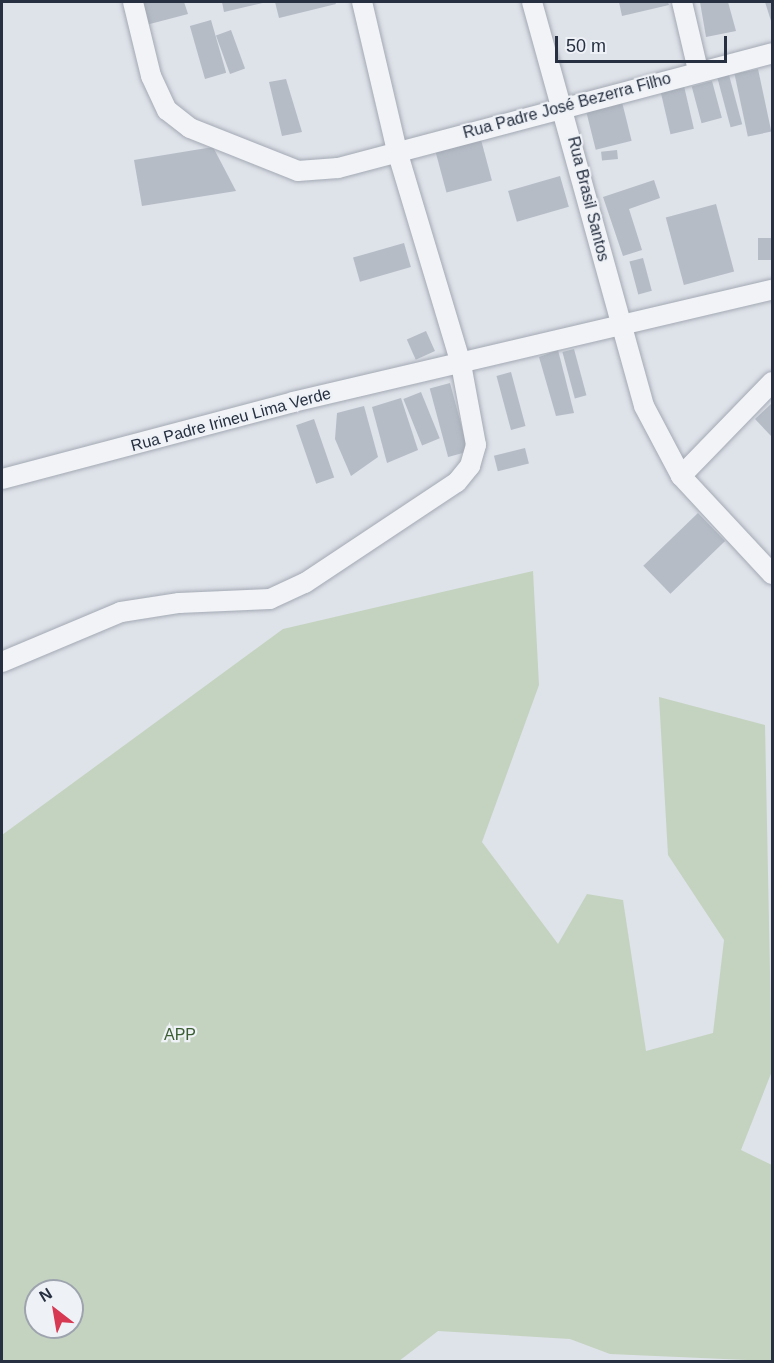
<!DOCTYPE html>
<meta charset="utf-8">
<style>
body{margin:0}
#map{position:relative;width:774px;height:1363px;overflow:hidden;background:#dee2e9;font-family:Helvetica,sans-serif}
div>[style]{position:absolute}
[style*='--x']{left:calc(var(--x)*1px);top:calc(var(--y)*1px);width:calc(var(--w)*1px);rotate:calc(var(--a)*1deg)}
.green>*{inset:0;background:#c4d3bf}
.building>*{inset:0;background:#b5bcc6;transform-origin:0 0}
.roads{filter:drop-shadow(0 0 2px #a3a9b3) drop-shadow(0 0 2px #a3a9b3)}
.minor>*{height:20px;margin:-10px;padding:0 10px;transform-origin:10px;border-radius:10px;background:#f1f3f7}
span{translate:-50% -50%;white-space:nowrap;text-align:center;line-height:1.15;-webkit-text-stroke:4.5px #eef1f6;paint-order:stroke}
.street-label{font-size:16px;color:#263041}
.park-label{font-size:16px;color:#3b5e32}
.frame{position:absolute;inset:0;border:3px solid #263041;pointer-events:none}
.north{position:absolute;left:24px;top:1279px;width:60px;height:60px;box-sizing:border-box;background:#eef1f6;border:2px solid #9ea4ae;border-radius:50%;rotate:329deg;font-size:16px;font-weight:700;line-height:24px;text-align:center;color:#263041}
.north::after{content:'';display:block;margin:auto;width:21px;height:27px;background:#d73953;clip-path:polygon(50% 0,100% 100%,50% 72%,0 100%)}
.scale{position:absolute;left:555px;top:36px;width:172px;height:27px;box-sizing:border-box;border:3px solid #263041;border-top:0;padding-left:8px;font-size:18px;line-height:21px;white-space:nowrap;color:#263041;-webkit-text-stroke:4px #eef1f6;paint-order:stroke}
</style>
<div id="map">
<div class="green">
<div style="clip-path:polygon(evenodd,533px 571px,539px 685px,482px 842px,558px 944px,587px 894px,623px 900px,646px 1051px,713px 1033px,724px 940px,668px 855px,659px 697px,765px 725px,772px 1071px,741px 1150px,772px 1165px,772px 1361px,610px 1354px,570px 1339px,438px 1331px,399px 1361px,2px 1361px,2px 835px,283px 629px,533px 571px,36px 1291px,72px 1291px,72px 1327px,36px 1327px,36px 1291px)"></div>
</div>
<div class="building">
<div style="clip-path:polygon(140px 2px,184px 2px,188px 14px,146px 25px)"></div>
<div style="clip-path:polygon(222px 2px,267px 2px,224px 12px)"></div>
<div style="clip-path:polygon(275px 2px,335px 2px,336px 4px,279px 18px)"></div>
<div style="clip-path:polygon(619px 2px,668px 2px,669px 5px,622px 16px)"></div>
<div style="clip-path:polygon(700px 2px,728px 2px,736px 31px,706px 37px)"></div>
<div style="clip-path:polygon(765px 2px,772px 2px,772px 24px)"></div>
<div style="left:211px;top:20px;width:55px;height:22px;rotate:74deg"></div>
<div style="left:231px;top:30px;width:41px;height:16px;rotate:70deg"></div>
<div style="left:758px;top:69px;width:64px;height:24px;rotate:78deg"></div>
<div style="left:729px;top:75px;width:51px;height:12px;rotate:75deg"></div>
<div style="clip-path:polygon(286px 79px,302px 132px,282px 136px,269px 82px)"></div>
<div style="left:712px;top:81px;width:38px;height:21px;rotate:75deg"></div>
<div style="left:684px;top:86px;width:44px;height:24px;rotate:77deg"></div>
<div style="left:621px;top:98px;width:44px;height:37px;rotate:76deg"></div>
<div style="left:480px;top:136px;width:46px;height:47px;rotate:75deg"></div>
<div style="clip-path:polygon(213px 147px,236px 191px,142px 206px,134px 160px)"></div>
<div style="left:617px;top:150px;width:9px;height:16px;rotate:84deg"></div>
<div style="left:560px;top:176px;width:32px;height:54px;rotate:74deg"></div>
<div style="clip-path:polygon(654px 180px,660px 198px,629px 209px,642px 250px,623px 256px,603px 197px)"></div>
<div style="left:716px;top:204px;width:70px;height:52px;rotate:75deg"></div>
<div style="left:758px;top:238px;width:14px;height:22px"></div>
<div style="left:404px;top:243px;width:25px;height:53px;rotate:74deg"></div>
<div style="left:643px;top:258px;width:34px;height:14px;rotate:75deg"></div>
<div style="left:426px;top:331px;width:22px;height:21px;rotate:66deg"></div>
<div style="left:574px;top:349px;width:48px;height:12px;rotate:75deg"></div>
<div style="clip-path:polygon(558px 350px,574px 413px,556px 416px,539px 357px)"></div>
<div style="left:511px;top:372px;width:56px;height:15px;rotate:75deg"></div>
<div style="left:450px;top:383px;width:71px;height:21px;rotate:75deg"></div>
<div style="left:421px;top:392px;width:50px;height:19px;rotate:68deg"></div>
<div style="clip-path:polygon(401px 398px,418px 450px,387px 463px,372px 407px)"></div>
<div style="clip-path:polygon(772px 403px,772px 437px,755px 419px)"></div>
<div style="clip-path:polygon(364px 406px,378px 457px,351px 476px,335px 439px,337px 413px)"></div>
<div style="left:314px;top:419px;width:62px;height:19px;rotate:71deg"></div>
<div style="left:525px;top:448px;width:16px;height:32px;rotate:76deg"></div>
<div style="left:698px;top:513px;width:39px;height:76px;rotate:46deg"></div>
</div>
<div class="roads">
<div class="minor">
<div style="--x:133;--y:2;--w:76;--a:76.3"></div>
<div style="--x:151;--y:76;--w:38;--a:65"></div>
<div style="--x:167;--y:110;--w:29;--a:38"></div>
<div style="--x:190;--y:128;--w:116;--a:21.7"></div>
<div style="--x:298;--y:171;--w:40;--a:-4.3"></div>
<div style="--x:338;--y:168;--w:449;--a:-14.8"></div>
<div style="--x:532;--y:2;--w:419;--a:74.5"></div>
<div style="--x:644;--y:406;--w:79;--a:62.1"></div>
<div style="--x:681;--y:476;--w:134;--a:47.1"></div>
<div style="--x:682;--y:2;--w:70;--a:76.8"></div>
<div style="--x:681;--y:476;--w:131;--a:-45.9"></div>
<div style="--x:2;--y:479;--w:301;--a:-14.8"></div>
<div style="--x:293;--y:402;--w:492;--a:-13.2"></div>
<div style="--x:2;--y:662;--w:129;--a:-22.8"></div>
<div style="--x:121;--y:612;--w:59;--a:-8.8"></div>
<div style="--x:179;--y:603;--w:91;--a:-2.5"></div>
<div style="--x:270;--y:599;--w:38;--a:-25"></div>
<div style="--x:305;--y:583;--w:182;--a:-33.6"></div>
<div style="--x:457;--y:482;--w:21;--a:-51"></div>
<div style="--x:470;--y:466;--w:22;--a:-74"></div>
<div style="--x:476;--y:445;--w:82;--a:-100.5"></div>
<div style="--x:461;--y:364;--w:222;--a:-106.7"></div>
<div style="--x:397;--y:151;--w:153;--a:-103.2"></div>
</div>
</div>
<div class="street-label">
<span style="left:567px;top:106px;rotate:-15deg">Rua Padre José Bezerra Filho</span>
<span style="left:588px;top:199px;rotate:76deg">Rua Brasil Santos</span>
<span style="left:231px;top:420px;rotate:-15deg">Rua Padre Irineu Lima Verde</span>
</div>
<div class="park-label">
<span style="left:180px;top:1035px">APP</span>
</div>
<div class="frame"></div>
<div class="north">N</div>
<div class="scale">50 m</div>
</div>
